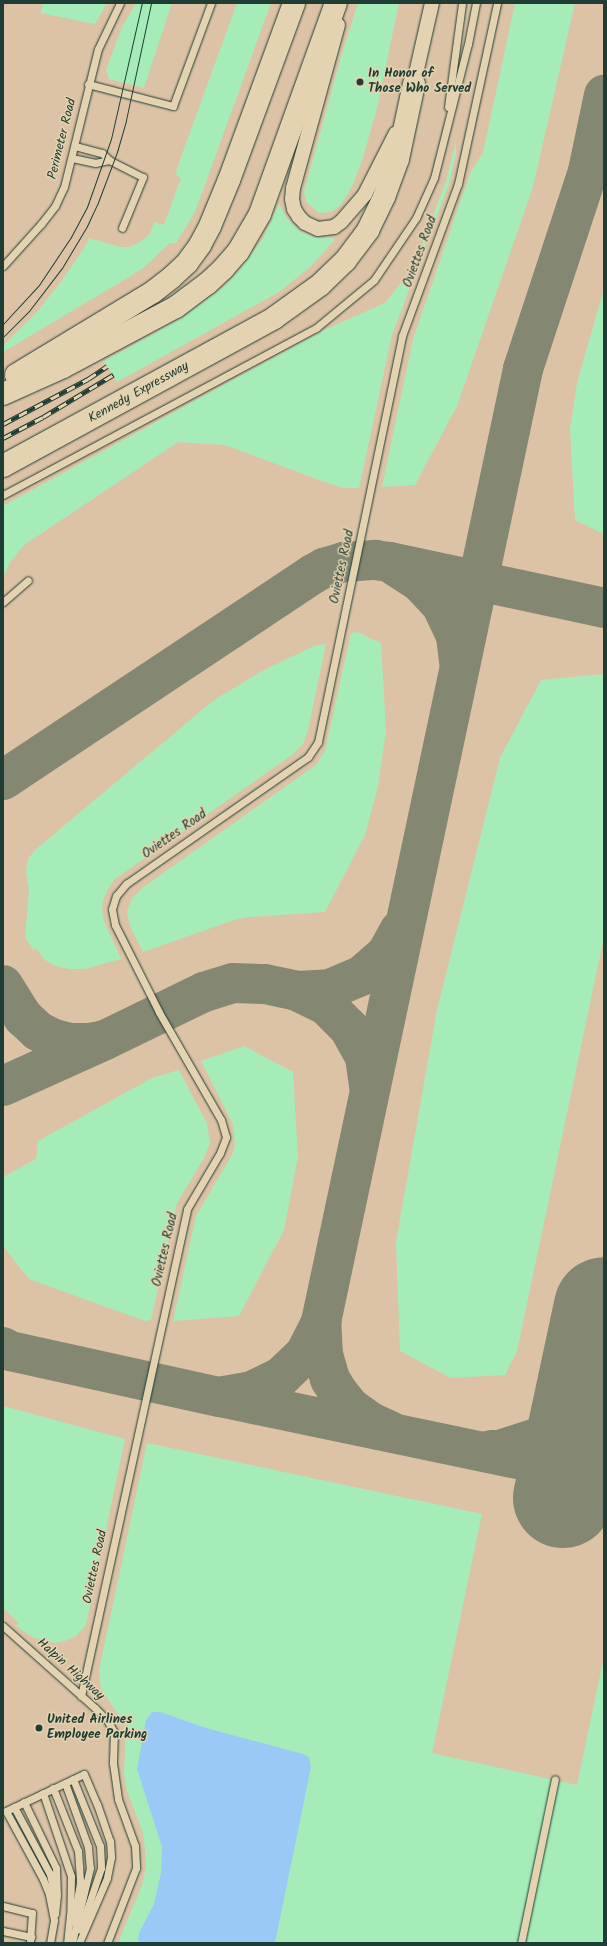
<!DOCTYPE html>
<style>
body{margin:0}
#map{position:relative;width:607px;height:1946px;overflow:hidden;background:#e9d1b0;font-family:Kalam,sans-serif}
div>[style]{position:absolute}
[style*='--x']{left:calc(var(--x)*1px);top:calc(var(--y)*1px);width:calc(var(--w)*1px);rotate:calc(var(--a)*1deg)}
.built>*{inset:0;background:#ddc3a6;transform-origin:0 0}
.green>*{inset:0;background:#a6ecb9}
.water>*{inset:0;background:#9ac9f5}
.taxiway>*{height:40px;margin:-20px;padding:0 20px;transform-origin:20px;border-radius:20px;background:#848772}
.runway>*{height:100px;margin:-50px;padding:0 50px;transform-origin:50px;border-radius:50px;background:#848772}
.roads{filter:drop-shadow(0 0 1px #1f3d34) drop-shadow(0 0 1px #1f3d34)}
.service>*{height:7px;margin:-3.5px;padding:0 3.5px;transform-origin:3.5px;border-radius:3.5px;background:#e4d3b0}
.minor>*{height:14px;margin:-7px;padding:0 7px;transform-origin:7px;border-radius:7px;background:#e4d3b0}
.motorway>*{height:22px;margin:-11px;padding:0 11px;transform-origin:11px;border-radius:11px;background:#e4d3b0}
.tram>*{height:1px;margin:-0.5px;padding:0 0.5px;transform-origin:0.5px;border-radius:0.5px;background:#1f3d34}
.rail>*{height:4.5px;margin-top:-2.25px;transform-origin:0;background:repeating-linear-gradient(90deg,#e4d3b0 0 9px,#1f3d34 0 18px);box-sizing:border-box;border-block:1px solid #1f3d34}
.dots>*{width:11px;height:11px;translate:-50% -50%;box-sizing:border-box;border:2px solid #e4d3b0;border-radius:50%}
span{translate:-50% -50%;white-space:nowrap;text-align:center;line-height:1.15;-webkit-text-stroke:3px #e4d3b0;paint-order:stroke}
.poi-label{font-size:13px;color:#1f3d34;font-weight:700}
.left{translate:0 -50%;text-align:left}
.street-label{font-size:13px;color:#1f3d34}
.frame{position:absolute;inset:0;border:4px solid #1f3d34;pointer-events:none}
</style>
<div id="map">
<div class="built">
<div style="left:3px;top:3px;width:601px;height:1940px"></div>
</div>
<div class="green">
<div style="clip-path:polygon(43px 3px,107px 3px,95px 24px,41px 13px)"></div>
<div style="clip-path:polygon(136px 3px,172px 3px,144px 88px,109px 79px,106px 70px,122px 27px)"></div>
<div style="clip-path:polygon(237px 3px,271px 3px,195px 212px,176px 243px,170px 243px,143px 268px,136px 272px,135px 270px,134px 274px,3px 352px,3px 346px,37px 312px,63px 279px,86px 245px,89px 238px,120px 247px,129px 247px,140px 242px,150px 234px,154px 222px,164px 225px,181px 178px,176px 175px,177px 168px)"></div>
<div style="clip-path:polygon(358px 3px,399px 3px,377px 108px,362px 161px,353px 184px,341px 205px,331px 212px,319px 213px,306px 202px,304px 192px,341px 57px)"></div>
<div style="clip-path:polygon(515px 3px,575px 3px,533px 187px,457px 406px,415px 485px,382px 487px,413px 339px,471px 171px,483px 153px)"></div>
<div style="clip-path:polygon(456px 141px,456px 153px,449px 184px,392px 335px,359px 488px,344px 488px,333px 485px,225px 445px,178px 442px,24px 545px,11px 561px,3px 578px,3px 506px,326px 329px,385px 303px,414px 266px,446px 181px)"></div>
<div style="clip-path:polygon(279px 204px,286px 217px,300px 231px,313px 237px,334px 238px,334px 241px,309px 268px,279px 292px,117px 382px,104px 361px,182px 318px,222px 288px,241px 268px,263px 238px)"></div>
<div style="clip-path:polygon(604px 289px,604px 534px,575px 520px,570px 429px,577px 383px)"></div>
<div style="clip-path:polygon(357px 632px,381px 643px,386px 731px,378px 786px,365px 835px,325px 912px,249px 917px,234px 920px,143px 952px,130px 926px,127px 912px,131px 900px,142px 888px,316px 765px,325px 751px,351px 633px)"></div>
<div style="clip-path:polygon(326px 644px,308px 730px,303px 744px,292px 755px,115px 879px,110px 886px,104px 897px,102px 908px,104px 921px,121px 959px,85px 969px,69px 969px,53px 965px,44px 959px,36px 948px,33px 950px,25px 937px,29px 891px,26px 872px,28px 859px,35px 850px,214px 700px,262px 671px,314px 646px)"></div>
<div style="clip-path:polygon(604px 674px,604px 937px,517px 1351px,505px 1375px,451px 1378px,400px 1351px,396px 1242px,437px 1010px,500px 758px,541px 680px)"></div>
<div style="clip-path:polygon(244px 1046px,293px 1072px,298px 1156px,284px 1230px,239px 1316px,173px 1321px,196px 1216px,232px 1155px,235px 1145px,233px 1124px,201px 1061px)"></div>
<div style="clip-path:polygon(179px 1070px,207px 1124px,210px 1143px,204px 1158px,177px 1203px,151px 1320px,145px 1321px,29px 1279px,3px 1246px,3px 1177px,36px 1159px,38px 1141px,152px 1078px)"></div>
<div style="clip-path:polygon(3px 1406px,125px 1439px,86px 1625px,76px 1636px,65px 1641px,54px 1643px,32px 1637px,16px 1626px,19px 1623px,3px 1608px)"></div>
<div style="clip-path:polygon(147px 1443px,482px 1514px,432px 1753px,577px 1785px,604px 1657px,604px 1943px,118px 1943px,142px 1885px,146px 1867px,145px 1850px,143px 1833px,127px 1791px,124px 1775px,126px 1726px,101px 1689px,99px 1670px)"></div>
</div>
<div class="water">
<div style="clip-path:polygon(152px 1712px,160px 1712px,206px 1728px,303px 1754px,309px 1757px,311px 1767px,275px 1943px,142px 1943px,138px 1941px,139px 1933px,154px 1904px,161px 1873px,162px 1847px,137px 1769px,146px 1720px)"></div>
</div>
<div class="taxiway">
<div style="--x:395;--y:566;--w:30;--a:33"></div>
<div style="--x:420;--y:582;--w:33;--a:47"></div>
<div style="--x:442;--y:606;--w:33;--a:65"></div>
<div style="--x:456;--y:636;--w:26;--a:83"></div>
<div style="--x:3;--y:780;--w:372;--a:-33.6"></div>
<div style="--x:313;--y:574;--w:13;--a:-29"></div>
<div style="--x:324;--y:568;--w:21;--a:-17"></div>
<div style="--x:344;--y:562;--w:31;--a:-4"></div>
<div style="--x:375;--y:560;--w:15;--a:8"></div>
<div style="--x:390;--y:562;--w:219;--a:12.1"></div>
<div style="--x:3;--y:985;--w:38;--a:58"></div>
<div style="--x:23;--y:1017;--w:21;--a:43"></div>
<div style="--x:38;--y:1031;--w:18;--a:27"></div>
<div style="--x:54;--y:1039;--w:16;--a:14"></div>
<div style="--x:70;--y:1043;--w:19;--a:0"></div>
<div style="--x:89;--y:1043;--w:12;--a:-9"></div>
<div style="--x:297;--y:991;--w:33;--a:-3"></div>
<div style="--x:330;--y:989;--w:34;--a:-23"></div>
<div style="--x:361;--y:976;--w:35;--a:-41"></div>
<div style="--x:387;--y:953;--w:26;--a:-61"></div>
<div style="--x:3;--y:1086;--w:112;--a:-24.3"></div>
<div style="--x:105;--y:1040;--w:110;--a:-25.9"></div>
<div style="--x:204;--y:992;--w:30;--a:-17"></div>
<div style="--x:233;--y:983;--w:32;--a:2"></div>
<div style="--x:265;--y:984;--w:33;--a:12"></div>
<div style="--x:297;--y:991;--w:32;--a:26"></div>
<div style="--x:326;--y:1005;--w:33;--a:45"></div>
<div style="--x:349;--y:1028;--w:33;--a:61"></div>
<div style="--x:365;--y:1057;--w:29;--a:82"></div>
<div style="--x:3;--y:1347;--w:8;--a:30"></div>
<div style="--x:10;--y:1351;--w:215;--a:12.4"></div>
<div style="--x:220;--y:1397;--w:392;--a:11.8"></div>
<div style="--x:588;--y:1384;--w:34;--a:87"></div>
<div style="--x:590;--y:1418;--w:32;--a:64"></div>
<div style="--x:224;--y:1396;--w:28;--a:-10"></div>
<div style="--x:252;--y:1391;--w:32;--a:-26"></div>
<div style="--x:281;--y:1377;--w:33;--a:-44"></div>
<div style="--x:305;--y:1354;--w:36;--a:-63"></div>
<div style="--x:390;--y:1431;--w:23;--a:-155"></div>
<div style="--x:369;--y:1421;--w:24;--a:-144"></div>
<div style="--x:350;--y:1407;--w:19;--a:-129"></div>
<div style="--x:338;--y:1392;--w:15;--a:-122"></div>
<div style="--x:330;--y:1379;--w:25;--a:-106"></div>
<div style="--x:323;--y:1355;--w:33;--a:-93"></div>
<div style="--x:321;--y:1322;--w:974;--a:-78.03"></div>
<div style="--x:523;--y:369;--w:208;--a:-71.8"></div>
<div style="--x:588;--y:171;--w:78;--a:-78.1"></div>
<div style="--x:491;--y:1450;--w:8;--a:0"></div>
<div style="--x:499;--y:1450;--w:46;--a:-17.7"></div>
<div style="--x:543;--y:1436;--w:34;--a:-43"></div>
<div style="--x:568;--y:1413;--w:35;--a:-55"></div>
</div>
<div class="runway">
<div style="--x:563;--y:1498;--w:195;--a:-77.9"></div>
</div>
<div class="roads">
<div class="service">
<div style="--x:88;--y:84;--w:88;--a:14.5"></div>
<div style="--x:173;--y:106;--w:110;--a:-69.7"></div>
<div style="--x:448;--y:107;--w:105;--a:-82.3"></div>
<div style="--x:75;--y:146;--w:28;--a:15"></div>
<div style="--x:102;--y:153;--w:10;--a:45"></div>
<div style="--x:109;--y:160;--w:38;--a:27"></div>
<div style="--x:143;--y:177;--w:55;--a:112.4"></div>
<div style="--x:72;--y:158;--w:24;--a:12"></div>
<div style="--x:95;--y:163;--w:14;--a:-12"></div>
<div style="--x:3;--y:266;--w:57;--a:-47.9"></div>
<div style="--x:41;--y:224;--w:23;--a:-52"></div>
<div style="--x:55;--y:206;--w:21;--a:-65"></div>
<div style="--x:64;--y:187;--w:142;--a:-76.2"></div>
<div style="--x:98;--y:49;--w:51;--a:-64.4"></div>
<div style="--x:3;--y:495;--w:355;--a:-28.1"></div>
<div style="--x:316;--y:328;--w:75;--a:-39.6"></div>
<div style="--x:374;--y:280;--w:75;--a:-55.9"></div>
<div style="--x:416;--y:218;--w:44;--a:-65.8"></div>
<div style="--x:434;--y:178;--w:138;--a:-75.8"></div>
<div style="--x:468;--y:44;--w:42;--a:-79"></div>
<div style="--x:3;--y:602;--w:33;--a:-41"></div>
<div style="--x:3;--y:1626;--w:123;--a:41.7"></div>
<div style="--x:95;--y:1708;--w:17;--a:45"></div>
<div style="--x:107;--y:1720;--w:14;--a:60"></div>
<div style="--x:114;--y:1732;--w:31;--a:92"></div>
<div style="--x:113;--y:1763;--w:36;--a:82"></div>
<div style="--x:118;--y:1799;--w:50;--a:70.1"></div>
<div style="--x:135;--y:1846;--w:22;--a:87"></div>
<div style="--x:136;--y:1868;--w:80;--a:111.1"></div>
<div style="--x:81;--y:1696;--w:498;--a:-77.7"></div>
<div style="--x:187;--y:1209;--w:65;--a:-59.5"></div>
<div style="--x:220;--y:1153;--w:17;--a:-69"></div>
<div style="--x:226;--y:1137;--w:18;--a:-106"></div>
<div style="--x:221;--y:1120;--w:125;--a:-119.9"></div>
<div style="--x:159;--y:1012;--w:97;--a:-116.8"></div>
<div style="--x:115;--y:925;--w:16;--a:-101"></div>
<div style="--x:112;--y:909;--w:14;--a:-73"></div>
<div style="--x:116;--y:896;--w:16;--a:-50"></div>
<div style="--x:126;--y:884;--w:222;--a:-34.9"></div>
<div style="--x:308;--y:757;--w:18;--a:-56"></div>
<div style="--x:318;--y:742;--w:415;--a:-78.3"></div>
<div style="--x:402;--y:336;--w:162;--a:-69.8"></div>
<div style="--x:458;--y:184;--w:185;--a:-77.8"></div>
<div style="--x:73;--y:1779;--w:72;--a:68.1"></div>
<div style="--x:100;--y:1846;--w:22;--a:87"></div>
<div style="--x:101;--y:1868;--w:65;--a:108.7"></div>
<div style="--x:65;--y:1783;--w:68;--a:70.2"></div>
<div style="--x:88;--y:1847;--w:21;--a:85"></div>
<div style="--x:90;--y:1868;--w:77;--a:103.5"></div>
<div style="--x:53;--y:1788;--w:68;--a:68.4"></div>
<div style="--x:78;--y:1851;--w:32;--a:86"></div>
<div style="--x:80;--y:1883;--w:39;--a:100"></div>
<div style="--x:43;--y:1793;--w:88;--a:71.4"></div>
<div style="--x:71;--y:1876;--w:39;--a:91"></div>
<div style="--x:70;--y:1915;--w:28;--a:96"></div>
<div style="--x:24;--y:1802;--w:73;--a:64.1"></div>
<div style="--x:56;--y:1868;--w:27;--a:88"></div>
<div style="--x:57;--y:1895;--w:19;--a:96"></div>
<div style="--x:14;--y:1807;--w:76;--a:61.8"></div>
<div style="--x:50;--y:1874;--w:21;--a:79"></div>
<div style="--x:3;--y:1906;--w:30;--a:14"></div>
<div style="--x:32;--y:1913;--w:30;--a:94"></div>
<div style="--x:3;--y:1931;--w:29;--a:12"></div>
<div style="--x:50;--y:1943;--w:23;--a:-80"></div>
<div style="--x:54;--y:1920;--w:26;--a:-101"></div>
<div style="--x:49;--y:1894;--w:16;--a:-112"></div>
<div style="--x:43;--y:1879;--w:77;--a:-118.6"></div>
<div style="--x:6;--y:1811;--w:86;--a:-25.4"></div>
<div style="--x:84;--y:1774;--w:33;--a:67"></div>
<div style="--x:97;--y:1804;--w:39;--a:71"></div>
<div style="--x:110;--y:1841;--w:16;--a:86"></div>
<div style="--x:111;--y:1857;--w:21;--a:101"></div>
<div style="--x:107;--y:1878;--w:71;--a:113.3"></div>
<div style="--x:521;--y:1943;--w:167;--a:-78.3"></div>
</div>
<div class="minor">
<div style="--x:338;--y:25;--w:169;--a:105.4"></div>
<div style="--x:293;--y:188;--w:11;--a:95"></div>
<div style="--x:292;--y:199;--w:10;--a:79"></div>
<div style="--x:294;--y:209;--w:9;--a:58"></div>
<div style="--x:299;--y:217;--w:8;--a:45"></div>
<div style="--x:305;--y:223;--w:14;--a:25"></div>
<div style="--x:318;--y:229;--w:16;--a:-7"></div>
<div style="--x:334;--y:227;--w:9;--a:-36"></div>
<div style="--x:341;--y:222;--w:37;--a:-49"></div>
<div style="--x:365;--y:194;--w:68;--a:-63.1"></div>
<div style="--x:412;--y:91;--w:90;--a:-77.2"></div>
</div>
<div class="motorway">
<div style="--x:16;--y:375;--w:160;--a:-31.2"></div>
<div style="--x:153;--y:292;--w:23;--a:-38"></div>
<div style="--x:171;--y:278;--w:22;--a:-43"></div>
<div style="--x:187;--y:263;--w:22;--a:-54"></div>
<div style="--x:200;--y:245;--w:21;--a:-62"></div>
<div style="--x:210;--y:226;--w:50;--a:-67.6"></div>
<div style="--x:229;--y:180;--w:189;--a:-69.8"></div>
<div style="--x:3;--y:394;--w:66;--a:-24.2"></div>
<div style="--x:63;--y:367;--w:128;--a:-28"></div>
<div style="--x:176;--y:307;--w:39;--a:-37"></div>
<div style="--x:207;--y:284;--w:22;--a:-43"></div>
<div style="--x:223;--y:269;--w:23;--a:-49"></div>
<div style="--x:238;--y:252;--w:44;--a:-59.9"></div>
<div style="--x:260;--y:214;--w:224;--a:-70.2"></div>
<div style="--x:3;--y:466;--w:309;--a:-28.6"></div>
<div style="--x:274;--y:318;--w:57;--a:-35.7"></div>
<div style="--x:320;--y:285;--w:35;--a:-44"></div>
<div style="--x:345;--y:261;--w:39;--a:-53"></div>
<div style="--x:368;--y:230;--w:37;--a:-64"></div>
<div style="--x:384;--y:197;--w:40;--a:-69.8"></div>
<div style="--x:398;--y:159;--w:77;--a:-78"></div>
</div>
</div>
<div class="tram">
<div style="--x:3;--y:324;--w:53;--a:-47.3"></div>
<div style="--x:39;--y:285;--w:58;--a:-56.3"></div>
<div style="--x:71;--y:237;--w:34;--a:-62"></div>
<div style="--x:87;--y:207;--w:72;--a:-70.6"></div>
<div style="--x:111;--y:139;--w:139;--a:-77.2"></div>
<div style="--x:3;--y:337;--w:37;--a:-45"></div>
<div style="--x:29;--y:311;--w:54;--a:-52.5"></div>
<div style="--x:62;--y:268;--w:49;--a:-59.2"></div>
<div style="--x:87;--y:226;--w:23;--a:-65"></div>
<div style="--x:97;--y:205;--w:57;--a:-69.3"></div>
<div style="--x:117;--y:152;--w:33;--a:-74"></div>
<div style="--x:126;--y:120;--w:120;--a:-77.9"></div>
</div>
<div class="rail">
<div style="--x:3;--y:424;--w:96;--a:-27.9"></div>
<div style="--x:88;--y:379;--w:23;--a:-34"></div>
<div style="--x:3;--y:438;--w:45;--a:-27.7"></div>
<div style="--x:43;--y:417;--w:82;--a:-31"></div>
</div>
<div class="dots">
<div style="left:360px;top:82px;background:#1f3d34"></div>
<div style="left:39px;top:1728px;background:#1f3d34"></div>
</div>
<div class="poi-label">
<span class="left" style="left:368px;top:82px">In Honor of<br>Those Who Served</span>
<span class="left" style="left:47px;top:1728px">United Airlines<br>Employee Parking</span>
</div>
<div class="street-label">
<span style="left:63px;top:139px;rotate:-76deg">Perimeter Road</span>
<span style="left:421px;top:252px;rotate:-70deg">Oviettes Road</span>
<span style="left:139px;top:393px;rotate:-29deg">Kennedy Expressway</span>
<span style="left:343px;top:567px;rotate:-78deg">Oviettes Road</span>
<span style="left:175px;top:835px;rotate:-35deg">Oviettes Road</span>
<span style="left:166px;top:1250px;rotate:-77deg">Oviettes Road</span>
<span style="left:96px;top:1567px;rotate:-78deg">Oviettes Road</span>
<span style="left:70px;top:1670px;rotate:42deg">Halpin Highway</span>
</div>
<div class="frame"></div>
</div>
